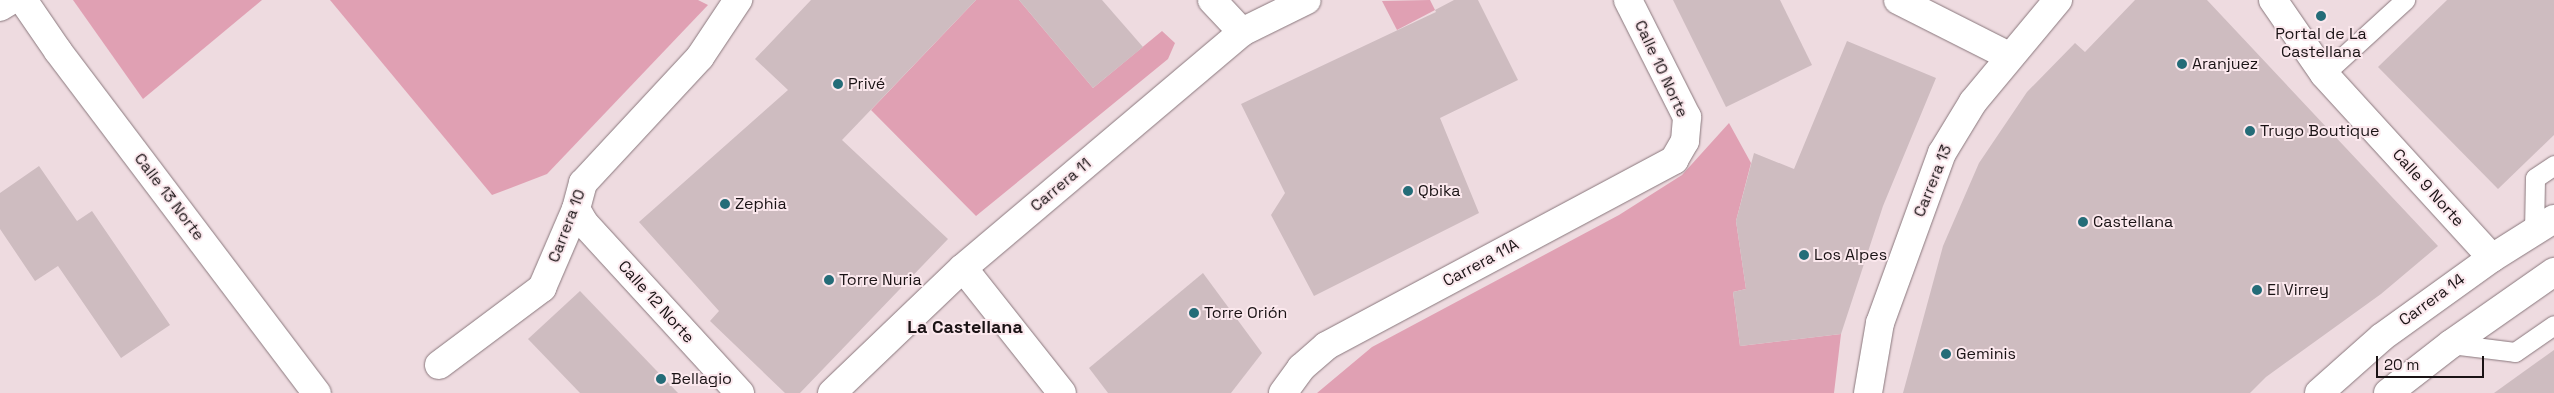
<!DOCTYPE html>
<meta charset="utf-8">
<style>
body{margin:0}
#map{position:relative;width:2554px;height:393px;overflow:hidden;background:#eedbe0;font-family:"Space Grotesk",sans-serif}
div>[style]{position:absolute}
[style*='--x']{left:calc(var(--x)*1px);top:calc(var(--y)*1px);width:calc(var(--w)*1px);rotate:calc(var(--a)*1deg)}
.green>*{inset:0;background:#e0a0b3}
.building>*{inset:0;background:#cebcc0}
.roads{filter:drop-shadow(0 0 1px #89777c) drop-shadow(0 0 1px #89777c)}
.service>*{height:19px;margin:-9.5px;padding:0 9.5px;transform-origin:9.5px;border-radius:9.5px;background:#fff}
.minor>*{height:28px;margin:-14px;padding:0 14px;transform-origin:14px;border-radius:14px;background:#fff}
.tertiary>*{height:28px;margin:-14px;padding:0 14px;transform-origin:14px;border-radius:14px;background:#fff}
.secondary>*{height:28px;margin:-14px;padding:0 14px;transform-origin:14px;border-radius:14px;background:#fff}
.dots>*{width:14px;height:14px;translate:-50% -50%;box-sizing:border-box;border:2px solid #fbe8ed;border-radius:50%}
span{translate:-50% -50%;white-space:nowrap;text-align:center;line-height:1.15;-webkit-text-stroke:4px #fbe8ed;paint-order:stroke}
.poi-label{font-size:16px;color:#1a1315}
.left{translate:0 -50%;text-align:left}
.street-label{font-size:16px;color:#1a1315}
.neighbourhood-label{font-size:18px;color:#1a1315;font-weight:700}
.scale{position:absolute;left:2376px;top:356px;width:108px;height:22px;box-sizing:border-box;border:2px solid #1a1315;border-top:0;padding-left:6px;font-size:15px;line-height:18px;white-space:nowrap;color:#1a1315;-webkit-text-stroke:4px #fbe8ed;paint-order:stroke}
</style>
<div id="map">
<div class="green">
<div style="clip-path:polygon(73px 0,262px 0,143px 99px)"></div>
<div style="clip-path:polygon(330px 0,698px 0,708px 5px,547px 174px,492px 195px)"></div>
<div style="clip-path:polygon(976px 0,1019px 0,1093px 88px,1162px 31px,1175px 43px,1168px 59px,976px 216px,871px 110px)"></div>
<div style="clip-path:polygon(1430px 0,1435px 10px,1397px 30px,1382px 1px)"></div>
<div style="clip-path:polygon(1729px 123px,1751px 163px,1736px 221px,1746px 289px,1733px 292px,1740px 346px,1841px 334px,1834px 393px,1317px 393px,1372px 347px,1619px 215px,1682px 175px)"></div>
</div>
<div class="building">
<div style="clip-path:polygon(811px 0,976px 0,842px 140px,948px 239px,800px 393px,785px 393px,710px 321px,719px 311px,639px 222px,788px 90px,755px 59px)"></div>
<div style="clip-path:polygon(1019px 0,1102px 0,1143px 47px,1093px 88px)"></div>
<div style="clip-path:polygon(1454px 0,1478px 0,1518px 80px,1440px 118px,1479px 213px,1314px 296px,1271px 215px,1285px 193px,1241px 104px,1436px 12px,1435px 10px)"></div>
<div style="clip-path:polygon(1673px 0,1780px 0,1812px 65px,1726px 107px)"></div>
<div style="clip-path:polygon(2135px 0,2207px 0,2438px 246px,2381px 294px,2266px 377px,2250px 393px,1903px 393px,1943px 246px,1979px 163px,2027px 92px,2075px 43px,2085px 52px)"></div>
<div style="clip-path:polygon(2447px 0,2554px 0,2554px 135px,2498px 189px,2378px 67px)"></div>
<div style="clip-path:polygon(1847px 41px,1936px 78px,1883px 206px,1841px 334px,1740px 346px,1733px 292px,1746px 289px,1736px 221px,1754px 153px,1794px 169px)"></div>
<div style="clip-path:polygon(39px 166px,77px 221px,92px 211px,170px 325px,121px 358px,58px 266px,35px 281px,0 229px,0 193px)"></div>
<div style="clip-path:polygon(1203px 273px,1262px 353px,1231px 393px,1108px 393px,1089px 368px)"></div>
<div style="clip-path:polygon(580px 291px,678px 393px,580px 393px,528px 339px)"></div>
<div style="clip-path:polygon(2554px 350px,2554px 393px,2494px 393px)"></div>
</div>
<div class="roads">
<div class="service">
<div style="--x:2324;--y:74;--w:110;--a:-42.4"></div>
<div style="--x:2534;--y:231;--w:53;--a:-88.9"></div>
<div style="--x:2535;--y:178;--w:23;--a:-34"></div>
<div style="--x:2451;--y:344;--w:64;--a:7.1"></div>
<div style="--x:2515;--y:352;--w:47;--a:-34.7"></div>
</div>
<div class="minor">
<div style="--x:1212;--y:0;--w:44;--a:46.8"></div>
<div style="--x:1898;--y:0;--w:124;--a:26.8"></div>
<div style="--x:2273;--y:0;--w:90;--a:55.4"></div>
<div style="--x:2324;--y:74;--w:249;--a:47.6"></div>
<div style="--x:0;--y:7;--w:13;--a:-32"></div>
<div style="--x:576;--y:209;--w:16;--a:60"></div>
<div style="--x:584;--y:223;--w:231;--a:47.5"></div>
<div style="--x:963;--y:268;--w:159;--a:51.6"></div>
<div style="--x:439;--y:365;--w:129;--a:-36.8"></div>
<div style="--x:542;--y:288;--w:86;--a:-66.7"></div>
<div style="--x:576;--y:209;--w:27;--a:-75"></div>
<div style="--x:583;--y:183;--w:172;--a:-47.1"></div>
<div style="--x:700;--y:57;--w:69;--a:-56.3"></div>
<div style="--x:832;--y:393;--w:181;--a:-43.7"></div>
<div style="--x:963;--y:268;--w:365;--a:-40.2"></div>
<div style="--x:1242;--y:32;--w:72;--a:-26.2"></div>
<div style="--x:1283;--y:393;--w:31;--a:-54"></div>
<div style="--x:1301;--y:368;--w:33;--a:-41"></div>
<div style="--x:1326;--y:346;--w:395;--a:-28.1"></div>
<div style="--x:1674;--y:160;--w:22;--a:-60"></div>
<div style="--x:1685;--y:141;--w:24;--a:-85"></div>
<div style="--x:1687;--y:117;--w:131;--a:-116.8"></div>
<div style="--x:1868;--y:393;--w:71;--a:-80.3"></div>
<div style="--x:1880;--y:323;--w:181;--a:-70"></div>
<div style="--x:1942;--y:153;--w:60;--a:-58.7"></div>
<div style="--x:1973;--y:102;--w:133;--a:-50.2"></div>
</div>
<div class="tertiary">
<div style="--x:23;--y:0;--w:62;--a:55.5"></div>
<div style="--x:58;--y:51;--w:429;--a:52.9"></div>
</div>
<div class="secondary">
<div style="--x:2319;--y:393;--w:84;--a:-41.6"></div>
<div style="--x:2382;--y:337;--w:135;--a:-35.7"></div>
<div style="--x:2492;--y:258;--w:73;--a:-32.2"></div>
<div style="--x:2388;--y:393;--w:80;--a:-37.9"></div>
<div style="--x:2451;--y:344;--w:126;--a:-35"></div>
</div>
</div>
<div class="dots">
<div style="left:2321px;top:16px;background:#246c78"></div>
<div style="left:2182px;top:64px;background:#246c78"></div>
<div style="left:838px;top:84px;background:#246c78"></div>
<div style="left:2250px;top:131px;background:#246c78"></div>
<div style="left:1408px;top:191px;background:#246c78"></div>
<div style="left:725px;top:204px;background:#246c78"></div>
<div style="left:2083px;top:222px;background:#246c78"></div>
<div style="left:1804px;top:255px;background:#246c78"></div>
<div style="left:829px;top:280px;background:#246c78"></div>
<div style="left:2257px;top:290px;background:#246c78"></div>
<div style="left:1194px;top:313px;background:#246c78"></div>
<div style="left:1946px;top:354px;background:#246c78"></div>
<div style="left:661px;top:379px;background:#246c78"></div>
</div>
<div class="poi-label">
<span style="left:2321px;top:43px">Portal de La<br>Castellana</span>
<span class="left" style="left:2192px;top:64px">Aranjuez</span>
<span class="left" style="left:848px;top:84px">Privé</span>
<span class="left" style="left:2260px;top:131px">Trugo Boutique</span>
<span class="left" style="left:1418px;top:191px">Qbika</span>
<span class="left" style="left:735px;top:204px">Zephia</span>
<span class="left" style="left:2093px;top:222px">Castellana</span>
<span class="left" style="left:1814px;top:255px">Los Alpes</span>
<span class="left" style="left:839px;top:280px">Torre Nuria</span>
<span class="left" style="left:2267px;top:290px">El Virrey</span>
<span class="left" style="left:1204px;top:313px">Torre Orión</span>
<span class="left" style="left:1956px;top:354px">Geminis</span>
<span class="left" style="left:671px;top:379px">Bellagio</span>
</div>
<div class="street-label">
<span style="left:1661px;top:69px;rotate:65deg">Calle 10 Norte</span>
<span style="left:1933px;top:181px;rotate:-68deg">Carrera 13</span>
<span style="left:1061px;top:185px;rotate:-40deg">Carrera 11</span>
<span style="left:2428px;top:188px;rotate:48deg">Calle 9 Norte</span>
<span style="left:169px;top:197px;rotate:53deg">Calle 13 Norte</span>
<span style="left:567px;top:226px;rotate:-69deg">Carrera 10</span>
<span style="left:1481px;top:263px;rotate:-28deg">Carrera 11A</span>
<span style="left:2432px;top:300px;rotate:-36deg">Carrera 14</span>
<span style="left:656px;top:302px;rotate:48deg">Calle 12 Norte</span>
</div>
<div class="neighbourhood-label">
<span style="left:965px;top:327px">La Castellana</span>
</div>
<div class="scale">20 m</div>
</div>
